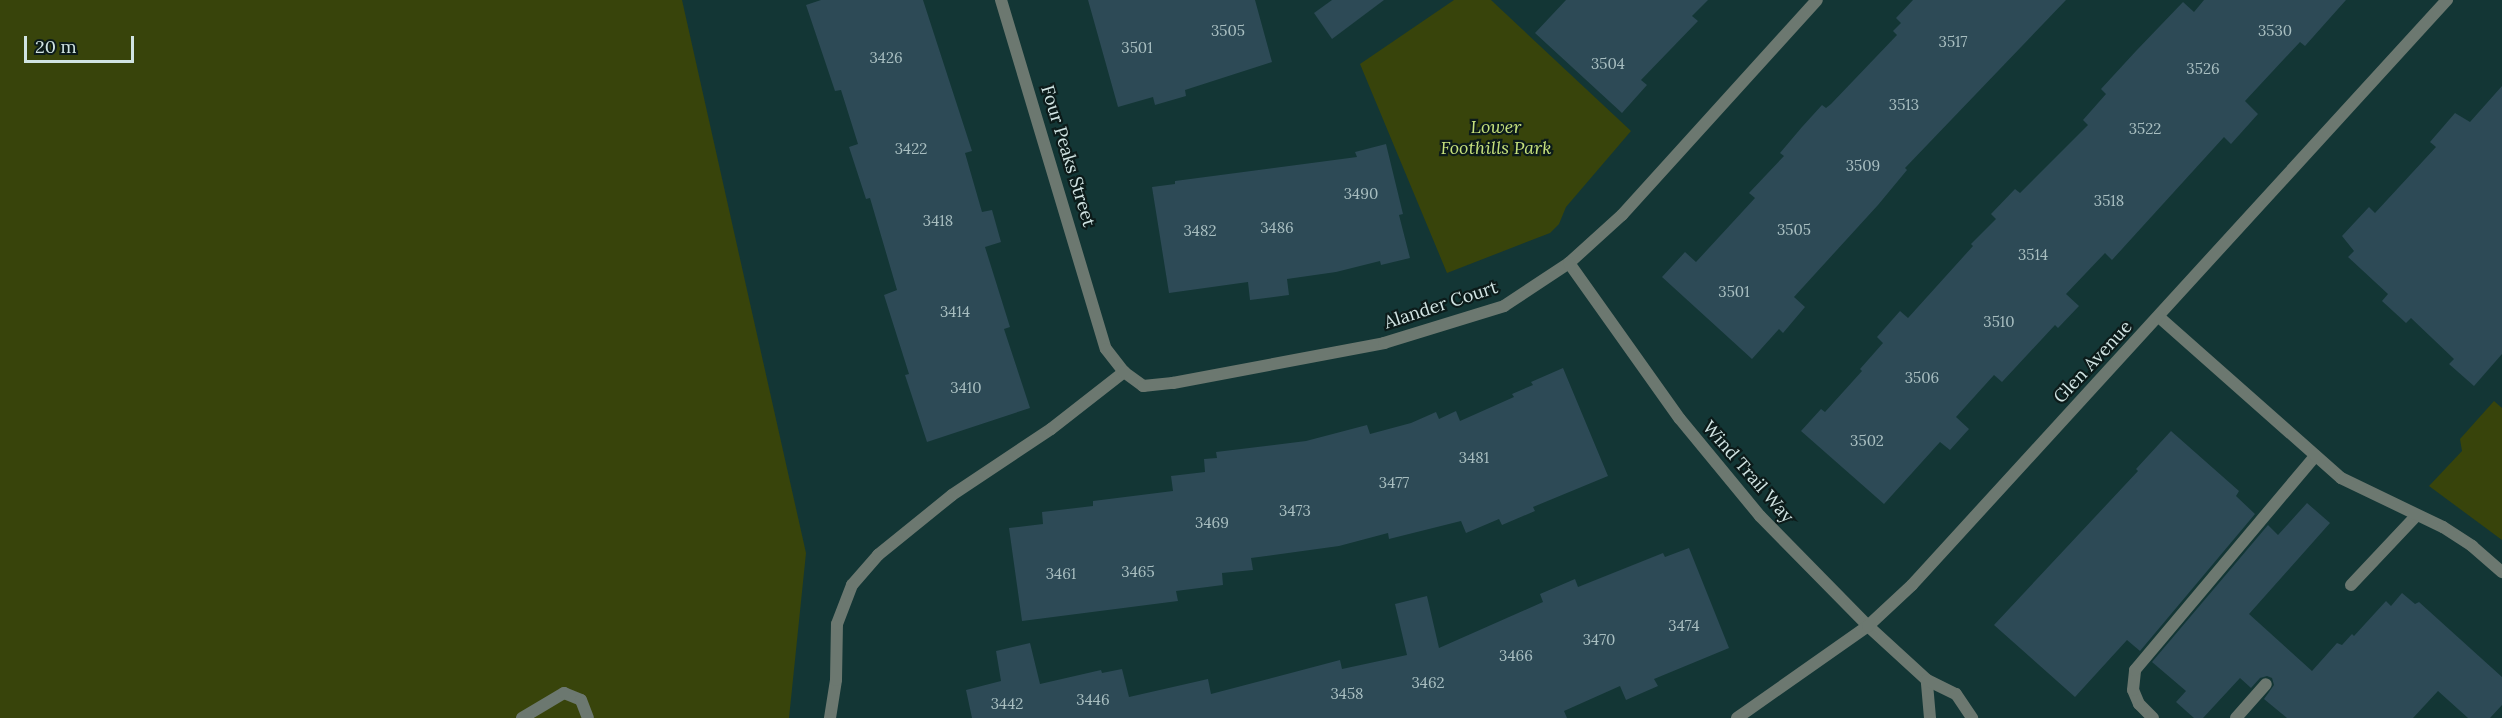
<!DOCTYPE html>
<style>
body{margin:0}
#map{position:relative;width:2502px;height:718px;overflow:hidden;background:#133635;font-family:Lora,serif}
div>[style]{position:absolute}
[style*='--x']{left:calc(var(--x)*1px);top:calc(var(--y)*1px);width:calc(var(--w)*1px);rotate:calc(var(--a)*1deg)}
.green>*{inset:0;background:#38440b}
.building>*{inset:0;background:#2d4a56}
.lane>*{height:12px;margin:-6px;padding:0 6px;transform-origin:6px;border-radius:6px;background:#6c7870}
.street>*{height:12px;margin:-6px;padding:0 6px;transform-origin:6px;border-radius:6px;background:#6c7870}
span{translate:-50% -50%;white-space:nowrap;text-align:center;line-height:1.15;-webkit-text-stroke:4.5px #0c1b1a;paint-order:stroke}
.number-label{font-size:15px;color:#a8bec0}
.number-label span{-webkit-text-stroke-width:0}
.park-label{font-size:18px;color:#c6e17d;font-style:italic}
.street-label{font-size:18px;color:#d1e4e3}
.scale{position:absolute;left:24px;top:36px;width:110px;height:27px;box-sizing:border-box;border:3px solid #d1e4e3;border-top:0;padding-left:8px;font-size:18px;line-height:21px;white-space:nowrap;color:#d1e4e3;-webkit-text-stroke:4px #0c1b1a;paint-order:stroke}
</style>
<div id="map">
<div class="green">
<div style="clip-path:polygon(0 0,682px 0,806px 553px,789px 718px,0 718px)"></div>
<div style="clip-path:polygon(1454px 0,1491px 0,1631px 131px,1566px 207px,1559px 224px,1550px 233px,1447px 273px,1360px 64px)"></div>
<div style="clip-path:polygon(2494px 401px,2502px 408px,2502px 540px,2429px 486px,2462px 451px,2460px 439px)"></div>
</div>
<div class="building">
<div style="clip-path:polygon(821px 0,923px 0,972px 151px,965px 153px,982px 212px,992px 210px,1001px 242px,985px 247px,1010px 327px,1004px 329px,1030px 408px,927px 442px,905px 375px,909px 374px,884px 295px,897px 290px,870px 198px,866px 199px,849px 147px,858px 144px,841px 90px,835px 91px,806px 5px)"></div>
<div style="clip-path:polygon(1088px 0,1255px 0,1272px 62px,1185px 90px,1186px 96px,1155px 105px,1153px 97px,1118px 107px)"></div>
<div style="clip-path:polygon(1332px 0,1384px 0,1332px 39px,1314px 13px)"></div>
<div style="clip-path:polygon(1566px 0,1708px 0,1692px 16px,1698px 21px,1641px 80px,1647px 85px,1622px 113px,1535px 33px)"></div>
<div style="clip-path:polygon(1913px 0,2066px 0,1905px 168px,1907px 170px,1878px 205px,1794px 297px,1805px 307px,1783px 333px,1779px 329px,1752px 359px,1662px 277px,1685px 252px,1696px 262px,1755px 198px,1749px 193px,1784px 156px,1780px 153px,1802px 127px,1822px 105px,1826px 108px,1831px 104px,1897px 35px,1893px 31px,1901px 23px,1896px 18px)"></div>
<div style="clip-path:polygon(2204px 0,2346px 0,2305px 46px,2300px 42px,2245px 101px,2258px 114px,2231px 144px,2224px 137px,2112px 260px,2105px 253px,2066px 294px,2079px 306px,2058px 328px,2055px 325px,2002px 382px,1994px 375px,1956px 417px,1969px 429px,1950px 450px,1940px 442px,1884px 504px,1801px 431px,1821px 409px,1825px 412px,1862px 371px,1860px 369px,1883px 343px,1877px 337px,1900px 311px,1908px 318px,1973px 246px,1971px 244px,1996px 219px,1991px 214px,2015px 189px,2020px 193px,2088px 125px,2083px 120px,2106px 94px,2101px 89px,2136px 51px,2183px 2px,2194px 12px)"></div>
<div style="clip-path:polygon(2502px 86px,2502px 354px,2474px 386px,2449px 364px,2454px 359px,2411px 318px,2406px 323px,2382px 301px,2388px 294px,2348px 257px,2354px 251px,2342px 236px,2369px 207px,2375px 213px,2436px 147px,2430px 142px,2455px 113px,2470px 122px)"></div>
<div style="clip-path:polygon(1386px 144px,1403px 214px,1399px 215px,1410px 258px,1381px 265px,1380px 261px,1336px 272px,1287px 279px,1289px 295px,1250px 300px,1248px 282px,1169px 293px,1152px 187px,1175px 184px,1175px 181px,1357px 157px,1355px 152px)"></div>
<div style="clip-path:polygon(1563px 368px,1608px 476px,1533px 507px,1535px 511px,1502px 525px,1499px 519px,1466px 533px,1461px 521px,1389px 539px,1388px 533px,1339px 546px,1251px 558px,1253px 570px,1222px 573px,1223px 585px,1176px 591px,1178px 601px,1022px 621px,1009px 528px,1043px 524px,1042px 512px,1093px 506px,1093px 501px,1173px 491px,1171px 476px,1205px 472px,1204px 459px,1217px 458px,1216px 452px,1306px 441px,1367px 425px,1370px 434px,1411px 423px,1436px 412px,1439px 419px,1456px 411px,1460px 421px,1514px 397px,1512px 394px,1533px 385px,1531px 382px)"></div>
<div style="clip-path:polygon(2171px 431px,2239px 491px,2236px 496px,2255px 514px,2140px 651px,2127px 640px,2075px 697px,1994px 625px,2138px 471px,2136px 469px)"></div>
<div style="clip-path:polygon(2307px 503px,2330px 523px,2249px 614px,2312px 671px,2337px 643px,2342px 645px,2352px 634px,2354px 636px,2386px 601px,2391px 606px,2402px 593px,2415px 604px,2419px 602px,2502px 677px,2502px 705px,2490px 718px,2468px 718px,2438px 691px,2413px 718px,2287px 718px,2264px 699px,2274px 685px,2272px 678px,2267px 676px,2260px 678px,2251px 688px,2240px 678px,2203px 718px,2194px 718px,2176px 702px,2186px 691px,2152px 662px,2268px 525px,2278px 535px)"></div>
<div style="clip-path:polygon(1689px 548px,1729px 648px,1654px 679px,1658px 686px,1626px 700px,1620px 686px,1564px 711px,1567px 718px,972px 718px,966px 690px,1001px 681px,996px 651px,1030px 643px,1040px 684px,1101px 670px,1102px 673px,1122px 669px,1129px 697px,1208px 679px,1211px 694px,1340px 660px,1342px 669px,1407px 655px,1395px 604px,1427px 596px,1439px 648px,1543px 602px,1540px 594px,1575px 579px,1578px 587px,1663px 553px,1665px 557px)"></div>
</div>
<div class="lane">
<div style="--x:2351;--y:585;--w:96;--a:-46.7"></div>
<div style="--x:522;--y:718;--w:49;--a:-30.8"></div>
<div style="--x:564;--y:693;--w:18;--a:22"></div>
<div style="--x:581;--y:700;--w:19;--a:69"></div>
<div style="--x:830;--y:718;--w:38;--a:-81"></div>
<div style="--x:836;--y:680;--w:56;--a:-89"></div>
<div style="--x:837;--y:624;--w:42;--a:-69"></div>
<div style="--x:852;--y:585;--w:40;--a:-49"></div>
<div style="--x:878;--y:555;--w:95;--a:-39"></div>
<div style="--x:952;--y:495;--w:119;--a:-33.7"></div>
<div style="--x:1051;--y:429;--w:93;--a:-38"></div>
<div style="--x:2153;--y:718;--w:20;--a:-135"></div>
<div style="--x:2139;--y:704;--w:15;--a:-113"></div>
<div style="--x:2133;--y:690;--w:20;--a:-84"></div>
<div style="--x:2135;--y:670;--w:280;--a:-49.9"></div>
<div style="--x:2236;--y:718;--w:45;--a:-48.6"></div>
</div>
<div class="street">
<div style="--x:1001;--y:0;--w:364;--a:73.3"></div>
<div style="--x:1106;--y:349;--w:29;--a:52"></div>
<div style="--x:1124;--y:372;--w:24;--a:36"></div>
<div style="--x:1143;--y:386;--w:30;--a:-6"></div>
<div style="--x:1173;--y:383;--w:215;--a:-10.7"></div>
<div style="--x:1384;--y:343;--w:126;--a:-17.1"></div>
<div style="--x:1504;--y:306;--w:78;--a:-33.5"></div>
<div style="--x:1569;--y:263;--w:72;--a:-42.2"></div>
<div style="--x:1622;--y:215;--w:290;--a:-47.8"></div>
<div style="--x:1569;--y:263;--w:191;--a:54.6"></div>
<div style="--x:1680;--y:419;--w:126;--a:50.5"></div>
<div style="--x:1760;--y:516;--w:154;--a:45.5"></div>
<div style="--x:1868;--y:626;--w:80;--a:42.5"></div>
<div style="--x:2159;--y:317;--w:243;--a:41.5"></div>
<div style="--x:2341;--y:478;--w:113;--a:25.7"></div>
<div style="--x:2443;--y:527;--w:35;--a:33"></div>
<div style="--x:2472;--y:546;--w:40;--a:41"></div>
<div style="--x:1737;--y:718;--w:160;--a:-35.1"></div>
<div style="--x:1868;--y:626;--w:60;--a:-43"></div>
<div style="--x:1912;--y:585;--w:793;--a:-47.56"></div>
<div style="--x:1930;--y:718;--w:38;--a:-95"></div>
<div style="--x:1927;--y:680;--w:32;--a:26"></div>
<div style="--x:1956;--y:694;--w:29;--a:56"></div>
</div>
<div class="number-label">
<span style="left:1228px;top:31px">3505</span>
<span style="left:2275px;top:31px">3530</span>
<span style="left:1953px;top:42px">3517</span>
<span style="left:1137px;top:48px">3501</span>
<span style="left:886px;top:58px">3426</span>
<span style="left:1608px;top:64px">3504</span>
<span style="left:2203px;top:69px">3526</span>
<span style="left:1904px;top:105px">3513</span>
<span style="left:2145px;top:129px">3522</span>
<span style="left:911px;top:149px">3422</span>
<span style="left:1863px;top:166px">3509</span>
<span style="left:1361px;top:194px">3490</span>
<span style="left:2109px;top:201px">3518</span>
<span style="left:938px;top:221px">3418</span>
<span style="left:1277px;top:228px">3486</span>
<span style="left:1794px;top:230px">3505</span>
<span style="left:1200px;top:231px">3482</span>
<span style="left:2033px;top:255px">3514</span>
<span style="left:1734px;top:292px">3501</span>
<span style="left:955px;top:312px">3414</span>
<span style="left:1999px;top:322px">3510</span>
<span style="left:1922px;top:378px">3506</span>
<span style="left:966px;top:388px">3410</span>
<span style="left:1867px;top:441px">3502</span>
<span style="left:1474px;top:458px">3481</span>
<span style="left:1394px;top:483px">3477</span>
<span style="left:1295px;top:511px">3473</span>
<span style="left:1212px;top:523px">3469</span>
<span style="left:1138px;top:572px">3465</span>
<span style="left:1061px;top:574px">3461</span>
<span style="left:1684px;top:626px">3474</span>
<span style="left:1599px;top:640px">3470</span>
<span style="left:1516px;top:656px">3466</span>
<span style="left:1428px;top:683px">3462</span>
<span style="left:1347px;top:694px">3458</span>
<span style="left:1093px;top:700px">3446</span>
<span style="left:1007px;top:704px">3442</span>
</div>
<div class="park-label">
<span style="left:1496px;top:138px">Lower<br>Foothills Park</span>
</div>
<div class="street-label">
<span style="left:1068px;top:156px;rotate:73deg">Four Peaks Street</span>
<span style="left:1441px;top:305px;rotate:-18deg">Alander Court</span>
<span style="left:2093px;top:362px;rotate:-47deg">Glen Avenue</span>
<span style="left:1748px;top:472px;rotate:49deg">Wind Trail Way</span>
</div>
<div class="scale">20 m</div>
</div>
